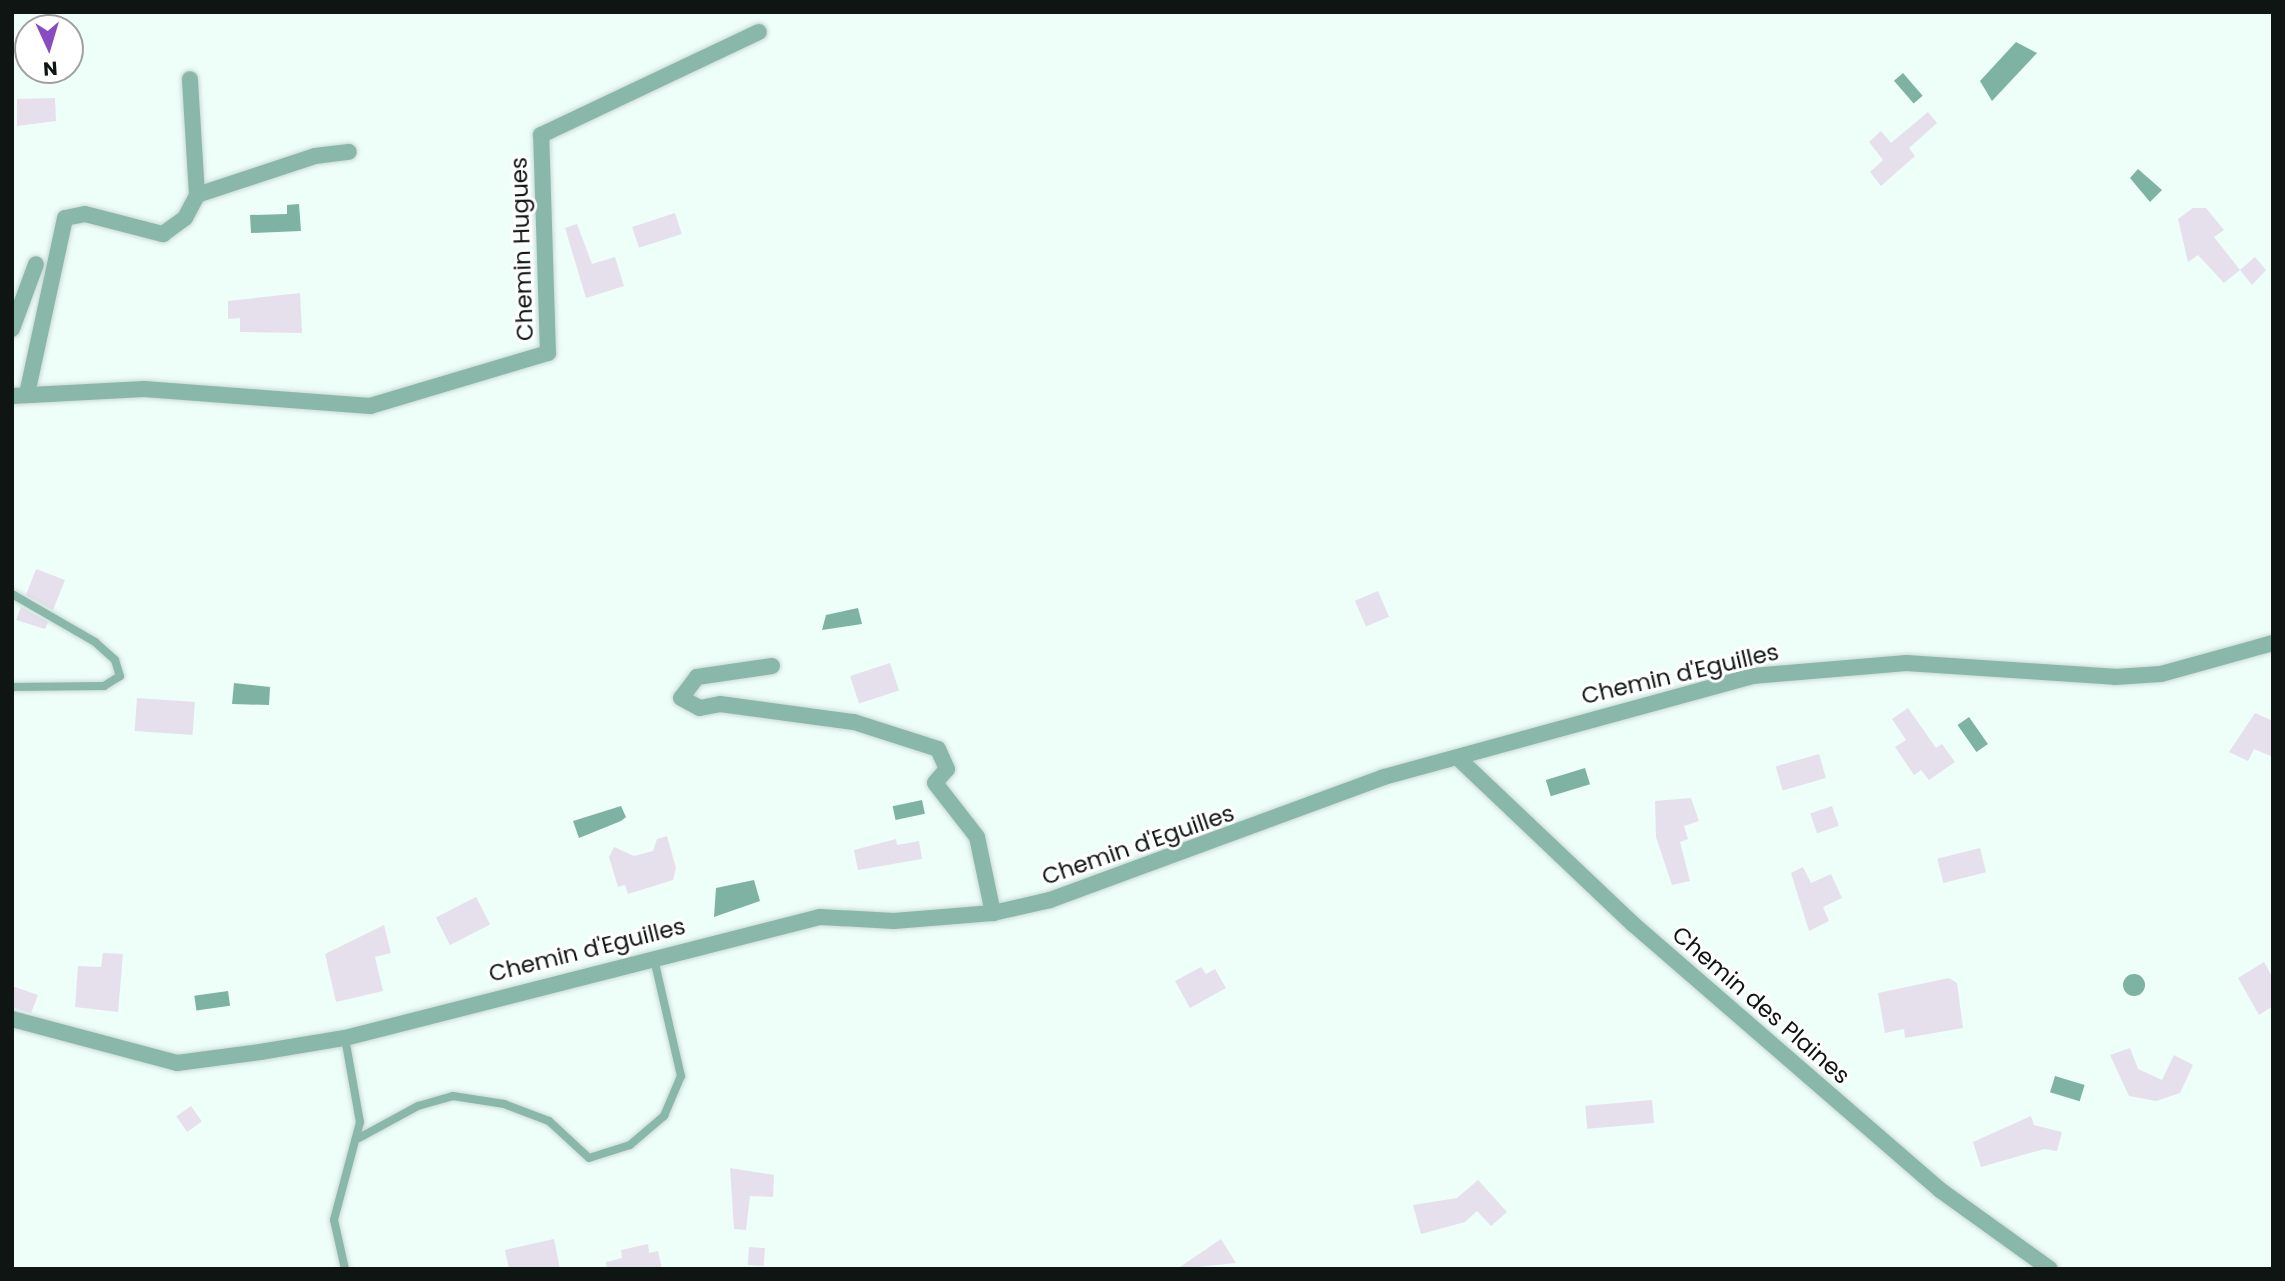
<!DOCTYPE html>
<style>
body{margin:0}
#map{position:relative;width:2285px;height:1281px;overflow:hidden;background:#eefef9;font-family:Poppins,sans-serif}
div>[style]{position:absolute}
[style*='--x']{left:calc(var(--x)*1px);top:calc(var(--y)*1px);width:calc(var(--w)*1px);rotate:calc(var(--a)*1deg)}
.water>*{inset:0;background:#7eb3a4;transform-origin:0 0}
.round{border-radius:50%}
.building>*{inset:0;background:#e6e0ed;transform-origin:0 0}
.roads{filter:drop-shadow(0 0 2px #cad9d4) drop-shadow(0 0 2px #cad9d4)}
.lane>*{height:8px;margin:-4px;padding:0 4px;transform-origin:4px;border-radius:4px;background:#89b8ab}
.street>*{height:16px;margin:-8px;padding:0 8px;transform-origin:8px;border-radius:8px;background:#89b8ab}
span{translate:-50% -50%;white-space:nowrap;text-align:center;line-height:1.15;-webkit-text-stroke:6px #fff;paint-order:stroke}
.street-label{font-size:23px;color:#0f1513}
.frame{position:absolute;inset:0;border:14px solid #0f1513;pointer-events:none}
.north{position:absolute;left:14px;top:14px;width:70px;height:70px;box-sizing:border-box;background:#fff;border:2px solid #9fa1a1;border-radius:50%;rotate:176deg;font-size:19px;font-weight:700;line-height:28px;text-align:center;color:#0f1513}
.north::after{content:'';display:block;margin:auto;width:24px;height:32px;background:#884bc1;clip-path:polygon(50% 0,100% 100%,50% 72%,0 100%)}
</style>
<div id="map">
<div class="water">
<div style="clip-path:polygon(2016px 42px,2037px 53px,1992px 101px,1980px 81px)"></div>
<div style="left:1903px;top:73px;width:30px;height:12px;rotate:49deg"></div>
<div style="clip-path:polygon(2138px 169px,2162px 190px,2150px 202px,2130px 178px)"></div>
<div style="clip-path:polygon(299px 204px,301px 231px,251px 233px,250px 215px,287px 214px,287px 205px)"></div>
<div style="clip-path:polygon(858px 608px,862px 624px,822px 630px,826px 615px)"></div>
<div style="clip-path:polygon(234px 683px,270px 687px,269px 705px,232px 704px)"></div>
<div style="left:1969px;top:717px;width:33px;height:14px;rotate:55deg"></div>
<div style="left:1585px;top:768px;width:17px;height:41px;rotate:73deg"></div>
<div style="left:922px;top:800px;width:14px;height:30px;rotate:78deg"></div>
<div style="clip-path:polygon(621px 806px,626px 817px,621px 821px,579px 838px,573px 821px)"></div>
<div style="clip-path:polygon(754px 880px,760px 901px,714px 917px,716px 888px)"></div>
<div class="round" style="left:2123px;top:974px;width:22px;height:22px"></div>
<div style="left:228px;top:991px;width:15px;height:34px;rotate:82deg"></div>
<div style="left:2055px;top:1076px;width:31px;height:17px;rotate:17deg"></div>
</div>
<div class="building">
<div style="clip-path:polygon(55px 98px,56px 121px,17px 126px,17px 99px)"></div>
<div style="clip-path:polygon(1928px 112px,1937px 123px,1909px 148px,1915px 156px,1881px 186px,1870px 172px,1883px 160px,1869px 142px,1881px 131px,1891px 143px)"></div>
<div style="clip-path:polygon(2193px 208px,2206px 208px,2224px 230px,2214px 237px,2240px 270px,2255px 257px,2266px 270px,2252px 285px,2240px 270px,2224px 283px,2198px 255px,2188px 262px,2178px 219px)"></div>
<div style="left:675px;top:213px;width:22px;height:45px;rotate:72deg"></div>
<div style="clip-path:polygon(577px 224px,592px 264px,615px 257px,624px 286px,586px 298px,565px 228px)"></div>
<div style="clip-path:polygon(300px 293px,302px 333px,240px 332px,240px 318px,228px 319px,228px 301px)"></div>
<div style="clip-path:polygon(36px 569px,65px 580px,53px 610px,26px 595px)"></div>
<div style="left:1378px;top:591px;width:28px;height:25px;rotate:67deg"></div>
<div style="clip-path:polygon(21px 607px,48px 622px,45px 629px,16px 620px)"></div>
<div style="left:890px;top:663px;width:29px;height:42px;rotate:72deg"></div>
<div style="left:137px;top:698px;width:58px;height:33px;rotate:4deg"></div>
<div style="clip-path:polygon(1908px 708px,1936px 748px,1942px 744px,1955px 762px,1929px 780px,1921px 770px,1914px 775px,1895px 747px,1906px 740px,1892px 719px)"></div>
<div style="clip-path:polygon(2255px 713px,2273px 721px,2273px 757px,2254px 749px,2248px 761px,2229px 752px)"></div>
<div style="left:1819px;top:754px;width:25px;height:45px;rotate:74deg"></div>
<div style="clip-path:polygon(1691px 798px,1699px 821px,1684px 826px,1688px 839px,1680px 842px,1690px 881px,1672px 885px,1656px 837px,1655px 801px)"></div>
<div style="left:1832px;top:806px;width:21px;height:23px;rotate:71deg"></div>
<div style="clip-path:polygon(667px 836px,676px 868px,673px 880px,628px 894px,625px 885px,618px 887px,609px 857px,614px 847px,634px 856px,653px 851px,657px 839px)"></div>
<div style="clip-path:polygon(896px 839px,897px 845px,919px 841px,922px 859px,858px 870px,854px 850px)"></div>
<div style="left:1980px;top:848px;width:25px;height:44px;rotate:76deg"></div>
<div style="clip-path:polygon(1803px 867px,1811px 883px,1831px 874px,1842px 898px,1823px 907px,1829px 921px,1809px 931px,1791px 873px)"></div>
<div style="left:476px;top:897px;width:31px;height:45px;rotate:63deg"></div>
<div style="clip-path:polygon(384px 925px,391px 953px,375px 957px,383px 991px,336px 1002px,325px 954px)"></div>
<div style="clip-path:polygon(103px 953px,123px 954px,118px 1012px,75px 1007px,78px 966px,101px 967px)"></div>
<div style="clip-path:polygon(2264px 962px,2273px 978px,2273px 1006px,2259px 1015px,2238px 978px)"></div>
<div style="clip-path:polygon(1201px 967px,1206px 974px,1215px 969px,1226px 988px,1190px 1008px,1175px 981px)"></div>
<div style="clip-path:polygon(1949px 978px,1957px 983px,1963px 1028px,1905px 1038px,1904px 1029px,1885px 1033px,1878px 993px)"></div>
<div style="clip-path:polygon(12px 986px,38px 995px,31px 1013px,12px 1007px)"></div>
<div style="clip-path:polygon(2130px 1048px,2138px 1069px,2162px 1080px,2174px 1055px,2193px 1065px,2180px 1093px,2156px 1101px,2129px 1096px,2110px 1055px)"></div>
<div style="left:1652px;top:1100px;width:23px;height:67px;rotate:85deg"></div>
<div style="left:191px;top:1106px;width:19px;height:18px;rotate:55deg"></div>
<div style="clip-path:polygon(2031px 1116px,2034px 1125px,2062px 1132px,2057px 1151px,2044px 1149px,1981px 1167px,1973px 1142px)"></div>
<div style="clip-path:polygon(730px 1168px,774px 1175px,773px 1197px,750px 1196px,746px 1230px,734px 1229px)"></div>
<div style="clip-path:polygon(1478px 1180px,1507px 1212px,1491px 1226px,1477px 1211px,1465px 1222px,1421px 1234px,1413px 1205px,1457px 1198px)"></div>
<div style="clip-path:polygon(554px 1239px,560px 1269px,509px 1269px,505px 1250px)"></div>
<div style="clip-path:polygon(1221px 1239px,1236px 1263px,1177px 1269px)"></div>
<div style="clip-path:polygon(648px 1244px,649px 1253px,658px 1251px,662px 1269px,607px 1269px,606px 1262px,622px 1258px,621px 1250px)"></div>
<div style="left:749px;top:1247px;width:16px;height:18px;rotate:4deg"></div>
</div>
<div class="roads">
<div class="lane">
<div style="--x:12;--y:594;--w:96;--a:30"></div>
<div style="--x:95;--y:642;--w:27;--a:42"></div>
<div style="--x:115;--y:660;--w:17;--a:73"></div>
<div style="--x:120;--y:676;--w:19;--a:148"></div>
<div style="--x:104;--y:686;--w:92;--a:179.4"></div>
<div style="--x:345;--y:1038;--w:85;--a:79.9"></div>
<div style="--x:360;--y:1122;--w:101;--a:104.9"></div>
<div style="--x:334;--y:1220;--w:50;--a:77.3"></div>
<div style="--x:359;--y:1138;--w:67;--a:-28.5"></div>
<div style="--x:418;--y:1106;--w:36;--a:-16"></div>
<div style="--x:453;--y:1096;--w:52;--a:8.9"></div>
<div style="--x:504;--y:1104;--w:48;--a:20.7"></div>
<div style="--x:549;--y:1121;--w:54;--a:42.8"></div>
<div style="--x:589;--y:1158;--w:43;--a:-17.6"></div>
<div style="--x:630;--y:1145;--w:45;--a:-40.5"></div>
<div style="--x:664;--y:1116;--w:43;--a:-67"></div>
<div style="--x:681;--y:1076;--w:120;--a:-103"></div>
</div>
<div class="street">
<div style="--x:197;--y:195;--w:124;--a:-18.3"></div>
<div style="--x:315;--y:156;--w:34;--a:-7"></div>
<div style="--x:12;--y:329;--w:69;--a:-69.7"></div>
<div style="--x:27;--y:394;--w:180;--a:-77.8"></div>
<div style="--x:65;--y:218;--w:20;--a:-11"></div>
<div style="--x:85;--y:214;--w:81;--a:14.4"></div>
<div style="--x:163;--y:234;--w:27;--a:-36"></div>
<div style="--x:185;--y:218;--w:26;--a:-62"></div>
<div style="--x:197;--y:195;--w:116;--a:-93.5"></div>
<div style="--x:12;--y:396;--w:132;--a:-3"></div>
<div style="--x:144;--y:389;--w:227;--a:4.3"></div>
<div style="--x:370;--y:406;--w:186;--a:-16.6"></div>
<div style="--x:548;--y:353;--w:218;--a:-91.8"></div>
<div style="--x:541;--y:135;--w:241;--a:-25.3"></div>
<div style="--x:772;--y:666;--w:76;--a:171.7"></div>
<div style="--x:697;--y:677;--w:26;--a:127"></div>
<div style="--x:681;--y:698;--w:21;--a:28"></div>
<div style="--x:700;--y:708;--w:20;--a:-11"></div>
<div style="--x:720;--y:704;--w:135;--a:7.7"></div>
<div style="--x:854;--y:722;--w:88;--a:17.8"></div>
<div style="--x:938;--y:749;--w:22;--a:66"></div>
<div style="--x:947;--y:769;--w:18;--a:131"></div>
<div style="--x:935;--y:783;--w:68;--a:52.1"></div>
<div style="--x:977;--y:837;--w:78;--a:78.1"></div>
<div style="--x:1458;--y:758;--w:241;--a:43.5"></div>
<div style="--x:1633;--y:924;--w:406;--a:40.9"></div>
<div style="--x:1940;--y:1190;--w:135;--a:35.7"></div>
<div style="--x:12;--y:1019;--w:171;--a:14.9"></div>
<div style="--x:177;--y:1063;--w:84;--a:-7.5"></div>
<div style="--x:260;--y:1052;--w:86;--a:-9.4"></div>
<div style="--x:345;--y:1038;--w:490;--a:-14.3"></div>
<div style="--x:820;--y:917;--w:74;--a:3.1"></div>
<div style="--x:894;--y:921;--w:99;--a:-4.6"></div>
<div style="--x:993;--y:913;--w:58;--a:-12.8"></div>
<div style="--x:1050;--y:900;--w:356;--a:-20.2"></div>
<div style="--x:1384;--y:777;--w:382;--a:-15.3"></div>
<div style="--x:1752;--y:676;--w:155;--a:-4.8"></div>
<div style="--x:1906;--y:663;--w:209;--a:3.8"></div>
<div style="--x:2115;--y:677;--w:46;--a:-3.7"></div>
<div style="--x:2161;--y:674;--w:116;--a:-15.5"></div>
</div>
</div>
<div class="street-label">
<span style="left:522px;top:249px;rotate:-92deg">Chemin Hugues</span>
<span style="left:1680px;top:674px;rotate:-13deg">Chemin d'Eguilles</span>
<span style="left:1138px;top:845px;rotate:-19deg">Chemin d'Eguilles</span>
<span style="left:587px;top:950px;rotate:-14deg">Chemin d'Eguilles</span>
<span style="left:1761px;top:1005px;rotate:41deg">Chemin des Plaines</span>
</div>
<div class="frame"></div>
<div class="north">N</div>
</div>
